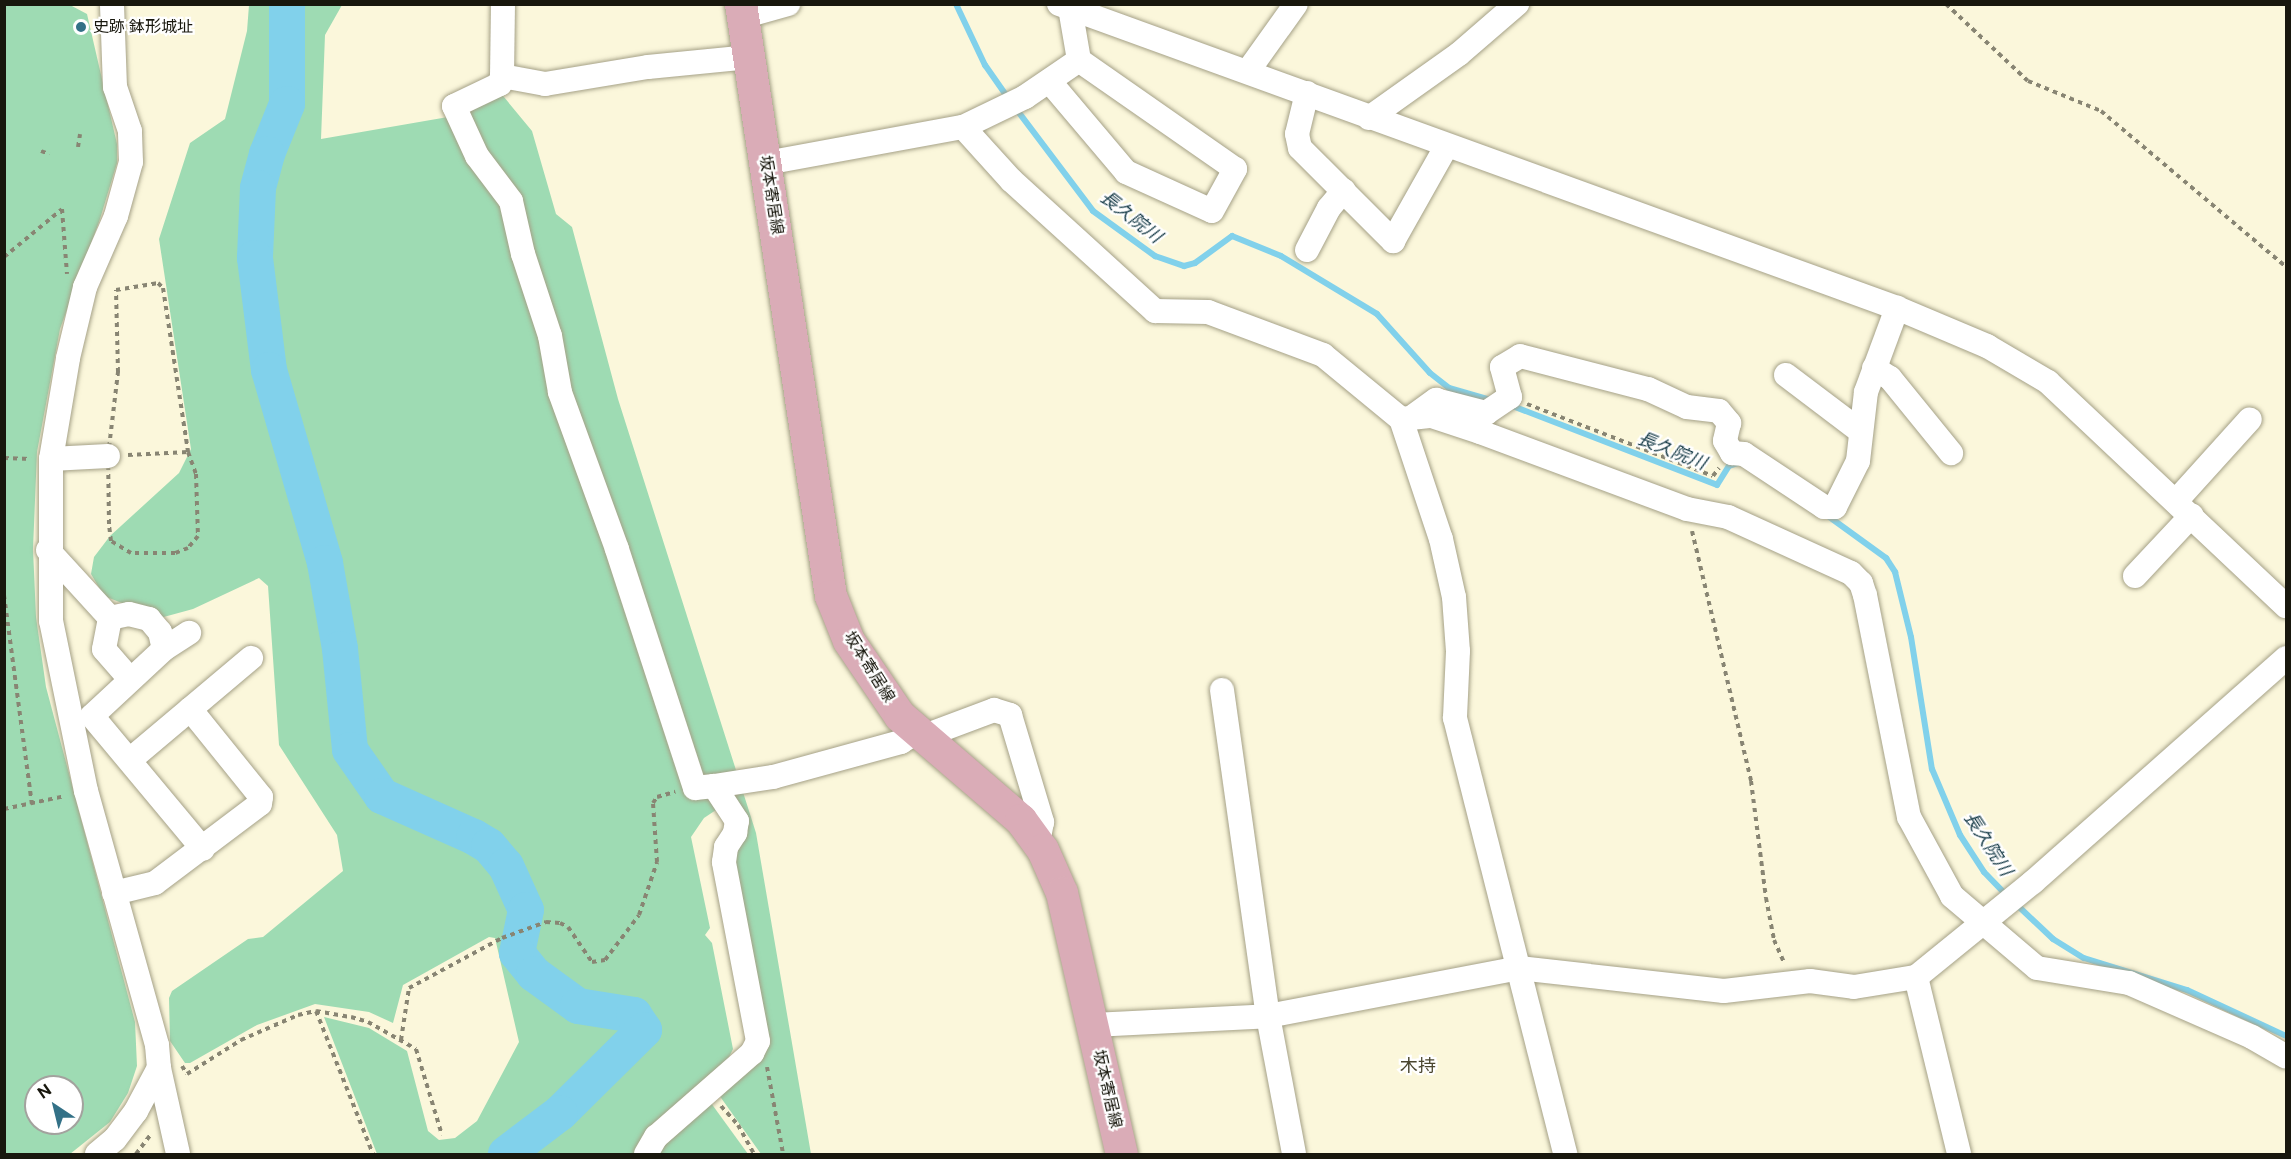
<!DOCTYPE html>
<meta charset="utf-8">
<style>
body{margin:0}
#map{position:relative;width:2291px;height:1159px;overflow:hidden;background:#fbf7db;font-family:"Public Sans","Noto Sans JP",sans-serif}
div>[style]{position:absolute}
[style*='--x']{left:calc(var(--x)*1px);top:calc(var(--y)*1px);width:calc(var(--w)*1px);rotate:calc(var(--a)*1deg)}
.green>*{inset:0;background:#9edbb3}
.stream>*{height:6px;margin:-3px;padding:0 3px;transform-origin:3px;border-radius:3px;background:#81d1eb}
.river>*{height:36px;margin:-18px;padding:0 18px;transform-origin:18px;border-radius:18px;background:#81d1eb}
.path>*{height:4px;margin-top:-2px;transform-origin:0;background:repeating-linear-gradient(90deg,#888573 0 4.5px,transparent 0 9px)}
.roads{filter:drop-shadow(0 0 2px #a5a187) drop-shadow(0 0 2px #a5a187)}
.minor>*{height:24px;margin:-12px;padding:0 12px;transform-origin:12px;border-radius:12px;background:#fff}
.major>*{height:32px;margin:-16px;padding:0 16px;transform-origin:16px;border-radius:16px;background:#daacb7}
.dots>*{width:16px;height:16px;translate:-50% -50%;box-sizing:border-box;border:3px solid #fff;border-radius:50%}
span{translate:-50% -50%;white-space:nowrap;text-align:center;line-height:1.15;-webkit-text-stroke:4.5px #fff;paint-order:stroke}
.poi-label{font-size:16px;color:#18170d}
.left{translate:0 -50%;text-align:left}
.street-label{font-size:16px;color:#18170d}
.water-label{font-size:18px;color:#153a46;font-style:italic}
.neighbourhood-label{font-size:18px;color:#4a462f}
.frame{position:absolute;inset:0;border:6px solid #18170d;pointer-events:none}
.north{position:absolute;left:24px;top:1075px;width:60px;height:60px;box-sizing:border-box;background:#fff;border:2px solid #a3a29e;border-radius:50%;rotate:325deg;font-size:16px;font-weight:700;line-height:24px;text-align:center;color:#18170d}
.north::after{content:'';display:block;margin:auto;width:21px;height:27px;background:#337187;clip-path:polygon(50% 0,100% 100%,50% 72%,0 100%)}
</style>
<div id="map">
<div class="green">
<div style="clip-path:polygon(evenodd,4px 5px,70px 5px,87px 14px,117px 144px,117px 163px,100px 219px,60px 329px,37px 452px,33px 549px,36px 617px,46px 687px,135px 1022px,137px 1066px,128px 1093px,110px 1122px,70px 1154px,5px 1154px,4px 5px,36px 1087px,72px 1087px,72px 1123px,36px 1123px,36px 1087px)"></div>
<div style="clip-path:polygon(249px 5px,342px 5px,325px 35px,321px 139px,448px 117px,499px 91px,532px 131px,556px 214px,572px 227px,618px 399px,756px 833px,811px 1154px,761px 1154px,719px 1095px,752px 1060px,728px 859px,739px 833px,716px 810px,704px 818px,691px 837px,710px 928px,705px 935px,712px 943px,733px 1049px,726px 1063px,639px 1154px,377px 1154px,324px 1017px,369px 1028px,407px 1051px,428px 1131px,439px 1140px,455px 1138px,477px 1121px,519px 1042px,495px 938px,489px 937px,403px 985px,393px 1023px,369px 1012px,315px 1004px,257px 1025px,190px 1063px,185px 1063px,170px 1041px,169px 998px,172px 991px,248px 939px,263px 937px,343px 871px,337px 835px,279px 745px,268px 586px,259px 578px,193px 609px,160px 618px,104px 596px,91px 574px,94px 557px,110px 536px,179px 473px,191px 449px,159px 239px,190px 143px,225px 119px,247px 31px)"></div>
<div style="clip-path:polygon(711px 1103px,748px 1154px,652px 1154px)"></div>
</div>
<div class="stream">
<div style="--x:956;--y:4;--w:68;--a:64.6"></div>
<div style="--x:985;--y:65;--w:40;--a:55.1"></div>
<div style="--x:1014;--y:106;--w:131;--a:53"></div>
<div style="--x:1093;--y:211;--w:77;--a:36"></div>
<div style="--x:1155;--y:256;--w:31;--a:19"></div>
<div style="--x:1184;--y:266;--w:11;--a:-15"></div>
<div style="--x:1195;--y:263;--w:46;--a:-36.1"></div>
<div style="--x:1232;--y:236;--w:53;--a:22.2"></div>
<div style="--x:1281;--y:256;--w:112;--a:31.1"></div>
<div style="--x:1377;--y:314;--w:79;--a:48.1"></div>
<div style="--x:1430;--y:373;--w:24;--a:38"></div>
<div style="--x:1449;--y:388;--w:44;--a:15.9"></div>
<div style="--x:1510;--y:405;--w:222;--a:21.1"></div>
<div style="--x:1717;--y:485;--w:22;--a:-58"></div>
<div style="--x:1729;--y:466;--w:9;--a:-18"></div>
<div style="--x:1828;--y:516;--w:72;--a:35.9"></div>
<div style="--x:1886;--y:558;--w:17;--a:57"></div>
<div style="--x:1895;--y:572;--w:67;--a:76.2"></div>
<div style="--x:1911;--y:637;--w:134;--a:81"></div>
<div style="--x:1932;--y:769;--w:72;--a:67"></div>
<div style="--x:1960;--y:835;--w:44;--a:57"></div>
<div style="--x:1984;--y:872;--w:35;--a:46"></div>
<div style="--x:2016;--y:904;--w:51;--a:43.4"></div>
<div style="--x:2053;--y:939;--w:36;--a:32"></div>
<div style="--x:2084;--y:958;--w:108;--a:17.3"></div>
<div style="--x:2187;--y:990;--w:109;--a:24.9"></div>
</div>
<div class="river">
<div style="--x:287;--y:4;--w:100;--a:90"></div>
<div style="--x:287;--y:104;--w:54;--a:111.8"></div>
<div style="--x:267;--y:154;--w:35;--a:105"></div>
<div style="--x:258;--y:188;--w:70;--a:92.5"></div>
<div style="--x:255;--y:258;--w:113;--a:82.9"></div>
<div style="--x:269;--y:370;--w:201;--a:73.8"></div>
<div style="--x:325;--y:563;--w:87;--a:80.1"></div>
<div style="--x:340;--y:649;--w:101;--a:84.3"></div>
<div style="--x:350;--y:750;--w:56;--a:55.2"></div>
<div style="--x:382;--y:796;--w:101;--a:24"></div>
<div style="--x:474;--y:837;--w:17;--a:31"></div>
<div style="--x:489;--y:846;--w:26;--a:50"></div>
<div style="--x:506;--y:866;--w:48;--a:65.6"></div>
<div style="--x:526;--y:910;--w:44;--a:101.8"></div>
<div style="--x:517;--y:953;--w:27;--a:51"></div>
<div style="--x:534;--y:974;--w:54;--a:36"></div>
<div style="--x:578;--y:1006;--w:57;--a:9.1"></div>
<div style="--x:634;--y:1015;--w:18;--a:56"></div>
<div style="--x:644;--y:1030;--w:118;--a:135.3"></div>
<div style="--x:560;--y:1113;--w:68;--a:142.8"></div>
</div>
<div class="path">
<div style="--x:1946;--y:4;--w:112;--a:43.2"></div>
<div style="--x:2028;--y:81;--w:79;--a:22.3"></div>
<div style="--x:2101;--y:111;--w:242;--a:40.1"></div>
<div style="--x:78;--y:147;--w:13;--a:-81"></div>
<div style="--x:41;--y:151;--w:9;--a:21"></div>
<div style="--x:4;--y:257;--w:75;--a:-39.6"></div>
<div style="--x:62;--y:209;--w:65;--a:85.6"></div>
<div style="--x:158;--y:283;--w:7;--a:45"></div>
<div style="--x:163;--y:288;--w:166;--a:81.3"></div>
<div style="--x:188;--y:452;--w:23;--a:70"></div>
<div style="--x:196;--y:474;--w:62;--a:88.2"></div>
<div style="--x:198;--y:536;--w:16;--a:130"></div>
<div style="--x:188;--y:548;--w:14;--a:159"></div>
<div style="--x:175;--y:553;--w:44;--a:180"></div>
<div style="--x:131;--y:553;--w:23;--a:-149"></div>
<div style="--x:111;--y:541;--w:17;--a:-97"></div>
<div style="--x:109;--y:524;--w:68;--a:-90.8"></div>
<div style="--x:108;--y:456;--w:85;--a:-83.2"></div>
<div style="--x:118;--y:372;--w:82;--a:-91.4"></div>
<div style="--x:116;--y:290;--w:43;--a:-9.5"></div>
<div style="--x:1527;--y:404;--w:199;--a:21.2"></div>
<div style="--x:1713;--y:476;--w:10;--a:-53"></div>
<div style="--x:128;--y:455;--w:60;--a:-2.9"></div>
<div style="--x:4;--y:458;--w:27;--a:2"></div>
<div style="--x:1692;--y:531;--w:257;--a:76.7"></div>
<div style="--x:1751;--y:781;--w:118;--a:82.7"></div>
<div style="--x:1766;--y:898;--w:43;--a:79.2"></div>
<div style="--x:1774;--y:940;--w:24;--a:66"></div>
<div style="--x:4;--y:595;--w:211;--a:82.4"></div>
<div style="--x:4;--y:809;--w:62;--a:-12"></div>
<div style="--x:316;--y:1011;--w:154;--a:68.3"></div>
<div style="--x:401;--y:1040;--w:53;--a:-81.3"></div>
<div style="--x:409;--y:988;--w:106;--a:-28.3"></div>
<div style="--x:502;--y:938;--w:47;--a:-20"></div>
<div style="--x:546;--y:922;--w:14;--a:4"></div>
<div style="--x:560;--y:923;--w:9;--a:27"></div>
<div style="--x:568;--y:927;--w:42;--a:55.6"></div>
<div style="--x:592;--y:962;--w:13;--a:-9"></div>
<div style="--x:605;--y:960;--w:56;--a:-52.9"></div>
<div style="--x:639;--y:915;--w:56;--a:-71.2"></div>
<div style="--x:657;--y:862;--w:59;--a:-93.9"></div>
<div style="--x:653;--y:803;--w:7;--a:-56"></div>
<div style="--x:657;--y:797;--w:19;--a:-16"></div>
<div style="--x:182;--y:1066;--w:9;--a:58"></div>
<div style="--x:187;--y:1074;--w:64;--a:-32.2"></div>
<div style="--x:241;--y:1040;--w:62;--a:-23.7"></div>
<div style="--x:298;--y:1015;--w:18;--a:-13"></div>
<div style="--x:316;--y:1011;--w:36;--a:10"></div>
<div style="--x:351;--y:1017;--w:18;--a:16"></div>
<div style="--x:368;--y:1022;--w:55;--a:29.4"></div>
<div style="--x:416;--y:1049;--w:90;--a:73.2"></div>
<div style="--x:767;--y:1067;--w:87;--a:79.5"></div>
<div style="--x:721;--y:1106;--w:25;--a:48"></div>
<div style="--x:738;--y:1125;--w:33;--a:61"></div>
<div style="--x:136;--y:1154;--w:26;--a:-53"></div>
</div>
<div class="roads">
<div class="minor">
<div style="--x:1059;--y:4;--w:891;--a:19.94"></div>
<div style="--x:1897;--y:308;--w:98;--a:22.9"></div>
<div style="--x:1987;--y:346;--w:71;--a:30.5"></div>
<div style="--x:2048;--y:382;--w:327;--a:43.3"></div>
<div style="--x:742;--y:17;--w:48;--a:-15.8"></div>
<div style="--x:1248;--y:71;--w:82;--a:-54.4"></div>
<div style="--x:502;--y:76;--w:72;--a:-89.2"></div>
<div style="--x:1050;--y:82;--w:118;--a:49.8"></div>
<div style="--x:1126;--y:172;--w:94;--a:24.4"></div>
<div style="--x:1212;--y:211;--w:48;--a:-61.3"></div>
<div style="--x:1235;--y:169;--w:190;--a:-145.1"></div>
<div style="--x:1307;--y:93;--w:42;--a:103.7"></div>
<div style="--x:1297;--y:134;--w:14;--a:78"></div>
<div style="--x:1300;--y:148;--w:132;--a:45"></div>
<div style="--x:1393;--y:241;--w:108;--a:-60.6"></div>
<div style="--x:1369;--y:118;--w:110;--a:-35.4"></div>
<div style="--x:1459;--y:54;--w:77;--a:-40.8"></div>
<div style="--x:963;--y:127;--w:72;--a:47.8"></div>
<div style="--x:1011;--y:180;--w:195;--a:42.3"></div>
<div style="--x:1155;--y:311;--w:53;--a:1.1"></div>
<div style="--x:1208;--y:312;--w:123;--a:20.5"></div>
<div style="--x:1323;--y:355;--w:101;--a:39.4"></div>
<div style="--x:1401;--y:419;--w:126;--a:71.6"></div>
<div style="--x:1441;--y:539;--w:59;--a:77.4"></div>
<div style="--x:1454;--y:597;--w:54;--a:85.8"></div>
<div style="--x:1458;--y:651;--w:67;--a:92.6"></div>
<div style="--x:1455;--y:718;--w:450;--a:75.8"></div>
<div style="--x:766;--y:163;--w:200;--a:-10.4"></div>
<div style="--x:963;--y:127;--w:69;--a:-25.8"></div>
<div style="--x:1025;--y:97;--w:65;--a:-34.4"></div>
<div style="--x:1079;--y:60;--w:53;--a:-99.8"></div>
<div style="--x:1307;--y:250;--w:47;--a:-62.4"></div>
<div style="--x:1329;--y:208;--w:23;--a:-50"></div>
<div style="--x:1874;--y:368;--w:19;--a:32"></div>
<div style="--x:1890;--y:378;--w:97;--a:50.9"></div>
<div style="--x:1786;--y:375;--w:93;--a:37.1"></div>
<div style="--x:1415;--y:415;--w:26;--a:-36"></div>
<div style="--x:1436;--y:400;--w:52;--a:14.6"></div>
<div style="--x:1486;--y:413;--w:29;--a:-34"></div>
<div style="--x:1510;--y:397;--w:31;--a:-105"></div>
<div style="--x:1502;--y:367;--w:21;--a:-31"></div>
<div style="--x:1520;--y:356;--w:132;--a:14.5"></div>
<div style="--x:1648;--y:389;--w:43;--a:24.8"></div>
<div style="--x:1687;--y:407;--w:32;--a:7"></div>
<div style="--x:1719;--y:411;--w:16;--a:50"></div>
<div style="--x:1729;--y:423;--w:18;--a:103"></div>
<div style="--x:1725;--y:441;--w:14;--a:60"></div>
<div style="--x:1732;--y:453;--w:12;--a:5"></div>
<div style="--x:1744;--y:454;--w:96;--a:33.5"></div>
<div style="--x:1824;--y:507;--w:11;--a:0"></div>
<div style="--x:1835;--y:507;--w:51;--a:-63.4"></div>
<div style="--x:1858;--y:461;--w:69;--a:-83.4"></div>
<div style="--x:1866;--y:392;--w:90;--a:-69.7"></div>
<div style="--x:1401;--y:419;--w:31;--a:-6"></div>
<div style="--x:1432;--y:416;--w:51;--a:18.4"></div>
<div style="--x:1480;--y:432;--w:221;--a:20.4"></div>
<div style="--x:1687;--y:509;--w:42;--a:11"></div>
<div style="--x:1728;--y:517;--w:135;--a:24.5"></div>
<div style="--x:1851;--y:573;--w:14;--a:45"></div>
<div style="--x:1861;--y:583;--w:13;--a:72"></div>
<div style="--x:1865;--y:595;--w:226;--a:78.8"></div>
<div style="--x:1909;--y:817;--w:90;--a:61.4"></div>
<div style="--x:1952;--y:896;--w:111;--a:40.3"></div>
<div style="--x:2037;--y:968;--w:93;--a:9.3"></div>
<div style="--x:2129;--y:983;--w:134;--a:23.7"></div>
<div style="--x:2252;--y:1037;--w:39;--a:30"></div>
<div style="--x:51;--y:459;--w:57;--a:-3"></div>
<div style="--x:2176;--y:501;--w:110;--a:-47.9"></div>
<div style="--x:48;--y:550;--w:92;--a:47.6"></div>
<div style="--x:2135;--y:576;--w:83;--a:-46.9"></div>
<div style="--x:164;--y:649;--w:30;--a:-33"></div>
<div style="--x:129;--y:678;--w:38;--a:-131"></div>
<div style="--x:104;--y:649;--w:32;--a:-79"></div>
<div style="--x:110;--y:618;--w:19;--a:-12"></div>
<div style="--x:129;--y:614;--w:21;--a:14"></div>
<div style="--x:149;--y:619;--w:17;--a:50"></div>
<div style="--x:160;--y:632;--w:17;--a:77"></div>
<div style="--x:164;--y:649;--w:98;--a:137.1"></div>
<div style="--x:92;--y:716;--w:173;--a:50.2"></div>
<div style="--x:1222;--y:690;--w:329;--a:82"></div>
<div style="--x:1268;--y:1016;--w:140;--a:79.3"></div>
<div style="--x:922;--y:737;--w:77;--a:-20.6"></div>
<div style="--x:994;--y:710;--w:17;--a:17"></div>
<div style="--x:1010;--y:715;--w:112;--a:73.3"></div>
<div style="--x:1042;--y:822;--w:20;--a:101"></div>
<div style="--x:131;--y:759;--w:157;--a:-40.1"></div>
<div style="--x:714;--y:786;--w:60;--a:-8.7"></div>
<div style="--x:773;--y:777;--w:133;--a:-15.3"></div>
<div style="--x:901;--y:742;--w:18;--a:-34"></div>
<div style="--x:114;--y:893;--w:42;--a:-13.7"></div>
<div style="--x:155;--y:883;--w:131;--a:-37"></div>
<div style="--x:260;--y:804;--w:7;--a:-82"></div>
<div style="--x:261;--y:797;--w:113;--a:-128.9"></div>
<div style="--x:1916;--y:977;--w:182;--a:76.3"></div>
<div style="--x:1093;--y:1025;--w:175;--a:-2.9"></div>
<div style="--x:1268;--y:1016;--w:256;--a:-10.8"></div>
<div style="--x:1519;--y:968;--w:206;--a:6.4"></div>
<div style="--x:1724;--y:991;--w:87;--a:-6.6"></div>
<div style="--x:1810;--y:981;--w:44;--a:7.8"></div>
<div style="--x:1854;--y:987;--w:63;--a:-9.2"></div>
<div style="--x:1916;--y:977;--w:151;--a:-39.1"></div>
<div style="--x:2033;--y:882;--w:338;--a:-41.5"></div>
<div style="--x:159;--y:1068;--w:88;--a:77.5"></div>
<div style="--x:97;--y:1154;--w:23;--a:-40"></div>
<div style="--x:115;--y:1139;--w:35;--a:-53"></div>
<div style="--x:136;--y:1111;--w:49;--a:-61.9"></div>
<div style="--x:159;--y:1068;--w:23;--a:-95"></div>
<div style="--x:157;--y:1045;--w:264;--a:-105.6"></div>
<div style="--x:86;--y:791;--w:174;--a:-101.6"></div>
<div style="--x:51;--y:621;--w:162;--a:-90"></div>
<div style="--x:51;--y:459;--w:102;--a:-80.4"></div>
<div style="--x:68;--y:358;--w:73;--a:-76.5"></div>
<div style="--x:85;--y:287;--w:77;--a:-66.4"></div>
<div style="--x:116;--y:216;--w:56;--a:-74.5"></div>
<div style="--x:131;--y:162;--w:31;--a:-92"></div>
<div style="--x:130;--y:131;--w:46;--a:-108.8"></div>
<div style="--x:115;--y:87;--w:83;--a:-92.1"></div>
<div style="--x:646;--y:1154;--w:20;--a:-60"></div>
<div style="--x:656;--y:1137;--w:128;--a:-41.2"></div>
<div style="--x:752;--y:1053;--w:13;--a:-63"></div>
<div style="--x:758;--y:1041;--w:182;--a:-100.8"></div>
<div style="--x:724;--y:862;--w:15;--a:-82"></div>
<div style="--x:726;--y:847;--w:17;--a:-57"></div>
<div style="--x:735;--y:833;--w:12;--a:-81"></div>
<div style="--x:737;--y:821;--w:42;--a:-123.3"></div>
<div style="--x:714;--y:786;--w:19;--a:174"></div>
<div style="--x:695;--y:788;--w:251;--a:-108.1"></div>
<div style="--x:617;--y:549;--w:167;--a:-110"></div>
<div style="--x:560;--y:392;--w:57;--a:-100.1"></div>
<div style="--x:550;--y:336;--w:86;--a:-108.2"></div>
<div style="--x:523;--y:254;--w:54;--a:-102.8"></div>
<div style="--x:511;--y:201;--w:56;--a:-127.1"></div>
<div style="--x:477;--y:156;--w:55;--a:-114.7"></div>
<div style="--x:454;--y:106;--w:51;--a:-25.6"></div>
<div style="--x:500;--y:84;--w:8;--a:-76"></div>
<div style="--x:502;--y:76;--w:44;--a:10.5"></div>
<div style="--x:545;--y:84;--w:104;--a:-9.4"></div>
<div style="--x:648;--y:67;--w:102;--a:-5.6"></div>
</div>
<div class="major">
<div style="--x:741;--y:4;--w:599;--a:81.36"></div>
<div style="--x:831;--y:596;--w:48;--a:68.2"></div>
<div style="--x:849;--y:641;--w:91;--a:55.8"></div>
<div style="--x:900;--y:716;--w:160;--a:40.7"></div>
<div style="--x:1021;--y:820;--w:37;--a:54"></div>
<div style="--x:1043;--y:850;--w:47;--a:66.2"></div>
<div style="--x:1062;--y:893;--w:268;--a:77.1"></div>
</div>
</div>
<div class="dots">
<div style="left:81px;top:27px;background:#337187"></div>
</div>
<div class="poi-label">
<span class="left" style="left:93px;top:27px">史跡 鉢形城址</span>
</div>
<div class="street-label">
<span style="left:771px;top:195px;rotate:81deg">坂本寄居線</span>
<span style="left:869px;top:667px;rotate:58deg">坂本寄居線</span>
<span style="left:1107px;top:1089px;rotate:77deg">坂本寄居線</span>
</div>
<div class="water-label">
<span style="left:1131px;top:217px;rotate:38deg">長久院川</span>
<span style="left:1672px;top:451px;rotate:22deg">長久院川</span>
<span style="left:1988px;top:844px;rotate:57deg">長久院川</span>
</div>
<div class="neighbourhood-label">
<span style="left:1418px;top:1066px">木持</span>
</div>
<div class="frame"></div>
<div class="north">N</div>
</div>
